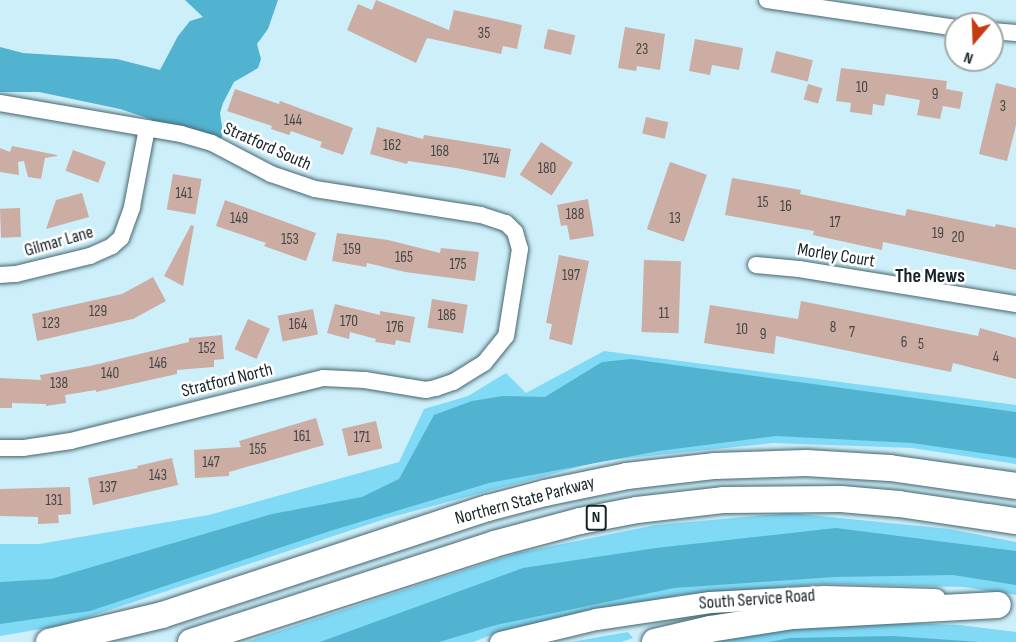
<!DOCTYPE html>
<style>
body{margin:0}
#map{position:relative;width:1016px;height:642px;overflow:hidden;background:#cdeffa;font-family:"Sofia Sans Condensed",sans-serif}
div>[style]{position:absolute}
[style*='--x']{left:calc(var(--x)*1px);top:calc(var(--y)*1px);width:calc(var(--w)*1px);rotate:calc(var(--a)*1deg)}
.green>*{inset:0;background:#80d9f5}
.forest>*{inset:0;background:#52b3d0}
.building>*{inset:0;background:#ccada4;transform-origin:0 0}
.roads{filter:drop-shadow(0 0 2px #47656f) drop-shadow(0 0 2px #47656f)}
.minor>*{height:16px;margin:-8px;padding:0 8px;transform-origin:8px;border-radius:8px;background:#fff}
.major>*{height:21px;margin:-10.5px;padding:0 10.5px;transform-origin:10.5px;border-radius:10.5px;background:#fff}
.highway>*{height:26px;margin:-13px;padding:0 13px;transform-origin:13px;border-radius:13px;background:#fff}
span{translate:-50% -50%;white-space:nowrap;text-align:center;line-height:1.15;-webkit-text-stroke:5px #fff;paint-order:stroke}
.number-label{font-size:15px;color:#444646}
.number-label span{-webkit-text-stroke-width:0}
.shield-label span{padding:2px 4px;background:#fff;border:2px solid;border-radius:4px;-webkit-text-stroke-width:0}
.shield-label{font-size:16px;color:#162327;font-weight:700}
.street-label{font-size:18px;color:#162327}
.neighbourhood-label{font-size:20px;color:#162327;font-weight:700}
.north{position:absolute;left:944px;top:12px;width:60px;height:60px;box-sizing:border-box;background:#fff;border:2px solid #a2a7a9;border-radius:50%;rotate:199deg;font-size:16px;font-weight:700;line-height:24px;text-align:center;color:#162327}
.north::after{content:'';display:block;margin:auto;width:21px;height:27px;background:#c53c13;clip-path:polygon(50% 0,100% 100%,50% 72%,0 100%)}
</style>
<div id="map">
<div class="green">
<div style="clip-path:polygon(604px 351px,1016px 405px,1016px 464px,912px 448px,773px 443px,601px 461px,388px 518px,64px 625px,0 636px,0 544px,39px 544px,209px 515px,399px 462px,424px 409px,468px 396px,506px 373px,526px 393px)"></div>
<div style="clip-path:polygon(790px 513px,949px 529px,1016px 542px,1016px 595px,964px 587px,824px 584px,679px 595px,491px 635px,473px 642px,246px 642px,517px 553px,656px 525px)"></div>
<div style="clip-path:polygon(849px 621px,959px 625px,1016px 632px,1016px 642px,697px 642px,753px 627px)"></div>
<div style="clip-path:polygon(628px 632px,633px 638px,621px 642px,571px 642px)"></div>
</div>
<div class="forest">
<div style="clip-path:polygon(185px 0,278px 0,268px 29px,257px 44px,261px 59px,258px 68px,234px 82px,223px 103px,220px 113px,223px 133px,221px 140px,163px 131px,150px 119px,120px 109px,39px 92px,0 92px,0 47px,23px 53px,117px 59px,160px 70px,178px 36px,190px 21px,203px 17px)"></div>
<div style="clip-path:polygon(631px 359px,1016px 412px,1016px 458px,912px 443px,776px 436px,659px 451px,489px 483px,330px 531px,90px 611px,0 624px,0 582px,51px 579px,272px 514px,362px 497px,399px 479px,434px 415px,472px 401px,503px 396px,545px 397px,602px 362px)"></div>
<div style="clip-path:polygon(836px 528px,1016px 551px,1016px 585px,953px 575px,835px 577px,674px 588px,496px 625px,439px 642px,320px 642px,523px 568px,656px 548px)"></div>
<div style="clip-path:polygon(892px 636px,980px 642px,769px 642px,790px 638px)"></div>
</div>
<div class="building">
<div style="clip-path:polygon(376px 0,449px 30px,454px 10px,522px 25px,517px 49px,503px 46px,501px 54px,427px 38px,416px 63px,347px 30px,358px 4px,372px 10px)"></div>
<div style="clip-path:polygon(625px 27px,665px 34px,660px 70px,637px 66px,636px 71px,618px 68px)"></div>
<div style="left:548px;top:29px;width:28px;height:20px;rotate:13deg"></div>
<div style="clip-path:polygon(695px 39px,743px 48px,739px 70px,712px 65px,710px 75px,689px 71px)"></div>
<div style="left:776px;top:51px;width:38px;height:22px;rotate:14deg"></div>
<div style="clip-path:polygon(841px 68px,947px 81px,946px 89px,963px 92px,960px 109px,943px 106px,940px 119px,917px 115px,920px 100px,886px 94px,884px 106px,873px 104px,872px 115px,850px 112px,851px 103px,836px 101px)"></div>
<div style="clip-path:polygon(996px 83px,1016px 88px,1016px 125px,1007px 161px,979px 154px)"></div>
<div style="left:808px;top:84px;width:15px;height:16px;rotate:16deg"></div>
<div style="clip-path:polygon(235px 89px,279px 104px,280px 101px,353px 128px,343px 155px,320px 147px,322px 142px,291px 131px,289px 135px,271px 129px,272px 126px,227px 111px)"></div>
<div style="left:646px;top:117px;width:23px;height:17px;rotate:13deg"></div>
<div style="clip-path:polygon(377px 127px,423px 139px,424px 135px,511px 149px,505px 178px,456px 168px,408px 161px,407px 164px,370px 154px)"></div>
<div style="left:541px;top:142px;width:38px;height:39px;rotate:33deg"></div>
<div style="clip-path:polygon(12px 146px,57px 155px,57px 156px,45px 158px,41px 179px,28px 177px,24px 161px,18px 162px,19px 175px,0 172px,0 148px,10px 152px)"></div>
<div style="left:73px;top:150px;width:35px;height:22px;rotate:20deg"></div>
<div style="left:670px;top:162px;width:39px;height:71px;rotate:19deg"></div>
<div style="left:173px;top:174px;width:29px;height:36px;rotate:10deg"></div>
<div style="clip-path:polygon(732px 178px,801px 190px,800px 194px,905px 216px,907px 209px,995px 227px,996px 224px,1016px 228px,1016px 270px,883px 242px,882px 250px,813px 235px,814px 231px,725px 215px)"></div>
<div style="clip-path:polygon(82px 193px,89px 217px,46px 229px,56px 200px)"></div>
<div style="clip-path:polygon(588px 199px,594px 236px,570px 240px,567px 225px,561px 226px,557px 205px)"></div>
<div style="clip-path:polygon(225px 200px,316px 233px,306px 261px,264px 246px,266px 243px,216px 226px)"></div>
<div style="left:20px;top:208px;width:29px;height:20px;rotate:88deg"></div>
<div style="clip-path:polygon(191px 225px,194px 226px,183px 286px,164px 276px)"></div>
<div style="clip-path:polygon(337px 233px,388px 240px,440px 253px,441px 248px,479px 252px,475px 281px,405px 272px,367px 263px,366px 267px,332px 261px)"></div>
<div style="clip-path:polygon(559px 255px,589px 261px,572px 345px,549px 339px,552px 324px,546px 323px)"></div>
<div style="left:644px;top:260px;width:37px;height:72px;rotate:2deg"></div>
<div style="clip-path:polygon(153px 277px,166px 301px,133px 319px,37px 341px,32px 314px,122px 294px)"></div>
<div style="left:432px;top:299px;width:36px;height:29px;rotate:9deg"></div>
<div style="clip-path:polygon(801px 301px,978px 336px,980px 328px,1016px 338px,1016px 379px,953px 363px,951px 372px,776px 336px,774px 354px,704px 343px,710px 305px,798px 319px)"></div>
<div style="clip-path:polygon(335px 304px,380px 315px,380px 311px,415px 317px,410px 343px,396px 340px,395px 345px,375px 342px,376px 339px,350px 332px,349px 339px,327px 333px)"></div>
<div style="left:313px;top:309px;width:26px;height:36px;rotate:79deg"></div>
<div style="left:248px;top:319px;width:24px;height:33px;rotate:24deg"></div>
<div style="clip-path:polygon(222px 335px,224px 359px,214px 360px,214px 367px,177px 370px,177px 374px,96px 392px,96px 390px,65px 395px,66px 403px,46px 406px,46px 404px,12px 403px,12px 408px,0 408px,0 378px,41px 380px,40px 375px,90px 366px,189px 342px,189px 338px)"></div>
<div style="clip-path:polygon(316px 418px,324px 445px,229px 472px,229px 476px,195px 478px,194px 450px,241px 447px,239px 441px)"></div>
<div style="left:376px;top:421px;width:28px;height:35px;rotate:77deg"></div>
<div style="clip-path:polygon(172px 458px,178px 485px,93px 505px,88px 478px,138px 468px,137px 466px)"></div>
<div style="clip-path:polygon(70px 487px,71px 514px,58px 515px,59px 523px,38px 524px,38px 517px,0 516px,0 489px)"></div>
</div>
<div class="roads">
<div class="minor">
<div style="--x:767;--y:0;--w:191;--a:8.4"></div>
<div style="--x:992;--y:31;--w:24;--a:5"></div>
<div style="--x:0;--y:103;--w:184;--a:9.7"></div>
<div style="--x:181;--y:134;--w:32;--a:16"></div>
<div style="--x:212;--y:143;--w:67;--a:27.7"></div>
<div style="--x:271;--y:174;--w:46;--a:18.8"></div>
<div style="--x:315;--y:189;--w:168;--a:8.9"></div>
<div style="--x:481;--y:215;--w:26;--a:18"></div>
<div style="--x:506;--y:223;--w:13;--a:45"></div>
<div style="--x:515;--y:232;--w:18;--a:74"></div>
<div style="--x:520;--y:249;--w:88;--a:99.1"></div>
<div style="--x:506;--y:336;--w:35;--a:129"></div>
<div style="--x:484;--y:363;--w:36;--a:148"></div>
<div style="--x:453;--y:382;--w:18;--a:161"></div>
<div style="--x:436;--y:388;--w:10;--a:169"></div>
<div style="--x:426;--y:390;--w:62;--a:-170.7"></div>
<div style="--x:365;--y:380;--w:42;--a:-177.3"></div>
<div style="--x:323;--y:378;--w:260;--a:166"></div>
<div style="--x:71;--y:441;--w:49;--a:171.7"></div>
<div style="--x:23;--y:448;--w:23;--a:180"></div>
<div style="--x:756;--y:265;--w:43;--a:5.3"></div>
<div style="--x:799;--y:269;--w:220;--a:9.2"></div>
<div style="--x:0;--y:275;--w:16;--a:-4"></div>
<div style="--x:16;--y:274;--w:76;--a:-13.7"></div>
<div style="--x:90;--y:256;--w:24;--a:-24"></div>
<div style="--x:112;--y:246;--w:12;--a:-42"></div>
<div style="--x:121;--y:238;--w:33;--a:-70"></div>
<div style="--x:132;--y:207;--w:80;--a:-79.2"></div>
</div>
<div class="major">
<div style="--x:500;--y:642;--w:99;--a:-13.5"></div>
<div style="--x:596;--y:619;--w:115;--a:-8.5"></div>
<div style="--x:710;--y:602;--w:114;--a:-3"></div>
<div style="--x:824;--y:596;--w:111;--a:1.5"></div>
</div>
<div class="highway">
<div style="--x:49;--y:642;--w:116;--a:-13.4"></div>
<div style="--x:162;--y:615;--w:343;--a:-18.2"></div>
<div style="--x:488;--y:508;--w:59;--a:-14.7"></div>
<div style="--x:545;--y:493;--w:84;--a:-11.7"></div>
<div style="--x:627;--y:476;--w:89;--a:-6.5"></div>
<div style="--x:715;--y:466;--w:91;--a:-1.9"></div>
<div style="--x:806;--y:463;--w:84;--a:3.4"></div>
<div style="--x:890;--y:468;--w:127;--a:8.1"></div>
<div style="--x:191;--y:642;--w:318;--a:-17.9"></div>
<div style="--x:494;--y:544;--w:89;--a:-15"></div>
<div style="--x:580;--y:521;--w:58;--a:-10.9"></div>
<div style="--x:637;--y:510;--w:88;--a:-6.6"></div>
<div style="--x:724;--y:500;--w:117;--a:-0.5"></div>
<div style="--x:841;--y:499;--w:58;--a:4.9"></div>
<div style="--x:899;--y:504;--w:118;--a:8.3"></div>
<div style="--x:655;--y:642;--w:57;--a:-13.3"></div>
<div style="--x:710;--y:629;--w:84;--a:-8.9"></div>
<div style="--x:793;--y:616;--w:205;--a:-3.1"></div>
</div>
</div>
<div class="number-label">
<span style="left:484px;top:34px">35</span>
<span style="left:642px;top:50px">23</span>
<span style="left:862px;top:88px">10</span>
<span style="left:935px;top:95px">9</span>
<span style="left:1003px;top:107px">3</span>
<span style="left:293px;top:121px">144</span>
<span style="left:392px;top:146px">162</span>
<span style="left:440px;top:152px">168</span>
<span style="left:491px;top:160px">174</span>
<span style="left:547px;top:169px">180</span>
<span style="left:184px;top:194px">141</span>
<span style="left:763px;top:203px">15</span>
<span style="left:786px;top:207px">16</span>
<span style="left:575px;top:215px">188</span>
<span style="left:239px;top:219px">149</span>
<span style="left:675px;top:219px">13</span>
<span style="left:835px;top:223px">17</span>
<span style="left:938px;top:234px">19</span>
<span style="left:958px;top:238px">20</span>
<span style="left:290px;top:240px">153</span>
<span style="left:352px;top:250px">159</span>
<span style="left:404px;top:258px">165</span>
<span style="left:458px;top:265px">175</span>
<span style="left:571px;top:276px">197</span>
<span style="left:98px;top:312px">129</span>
<span style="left:664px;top:314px">11</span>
<span style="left:447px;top:316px">186</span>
<span style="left:349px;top:322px">170</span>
<span style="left:51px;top:324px">123</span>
<span style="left:298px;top:325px">164</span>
<span style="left:395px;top:328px">176</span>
<span style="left:833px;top:328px">8</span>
<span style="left:742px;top:330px">10</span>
<span style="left:852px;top:333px">7</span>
<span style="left:763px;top:335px">9</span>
<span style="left:904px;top:343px">6</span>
<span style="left:921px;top:345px">5</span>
<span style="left:207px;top:349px">152</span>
<span style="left:996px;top:358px">4</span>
<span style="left:158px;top:364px">146</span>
<span style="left:110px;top:374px">140</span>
<span style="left:59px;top:384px">138</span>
<span style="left:302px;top:437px">161</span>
<span style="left:362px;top:438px">171</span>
<span style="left:258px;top:450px">155</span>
<span style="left:211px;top:463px">147</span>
<span style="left:158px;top:476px">143</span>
<span style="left:108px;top:488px">137</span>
<span style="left:54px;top:501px">131</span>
</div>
<div class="shield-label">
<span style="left:596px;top:518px">N</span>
</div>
<div class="street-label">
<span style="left:267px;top:147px;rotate:24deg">Stratford South</span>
<span style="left:59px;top:242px;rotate:-16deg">Gilmar Lane</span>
<span style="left:836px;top:256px;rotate:9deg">Morley Court</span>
<span style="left:227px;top:381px;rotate:-14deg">Stratford North</span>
<span style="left:525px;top:501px;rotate:-15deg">Northern State Parkway</span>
<span style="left:757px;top:600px;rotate:-4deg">South Service Road</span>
</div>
<div class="neighbourhood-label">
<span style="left:930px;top:276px">The Mews</span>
</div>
<div class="north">N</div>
</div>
